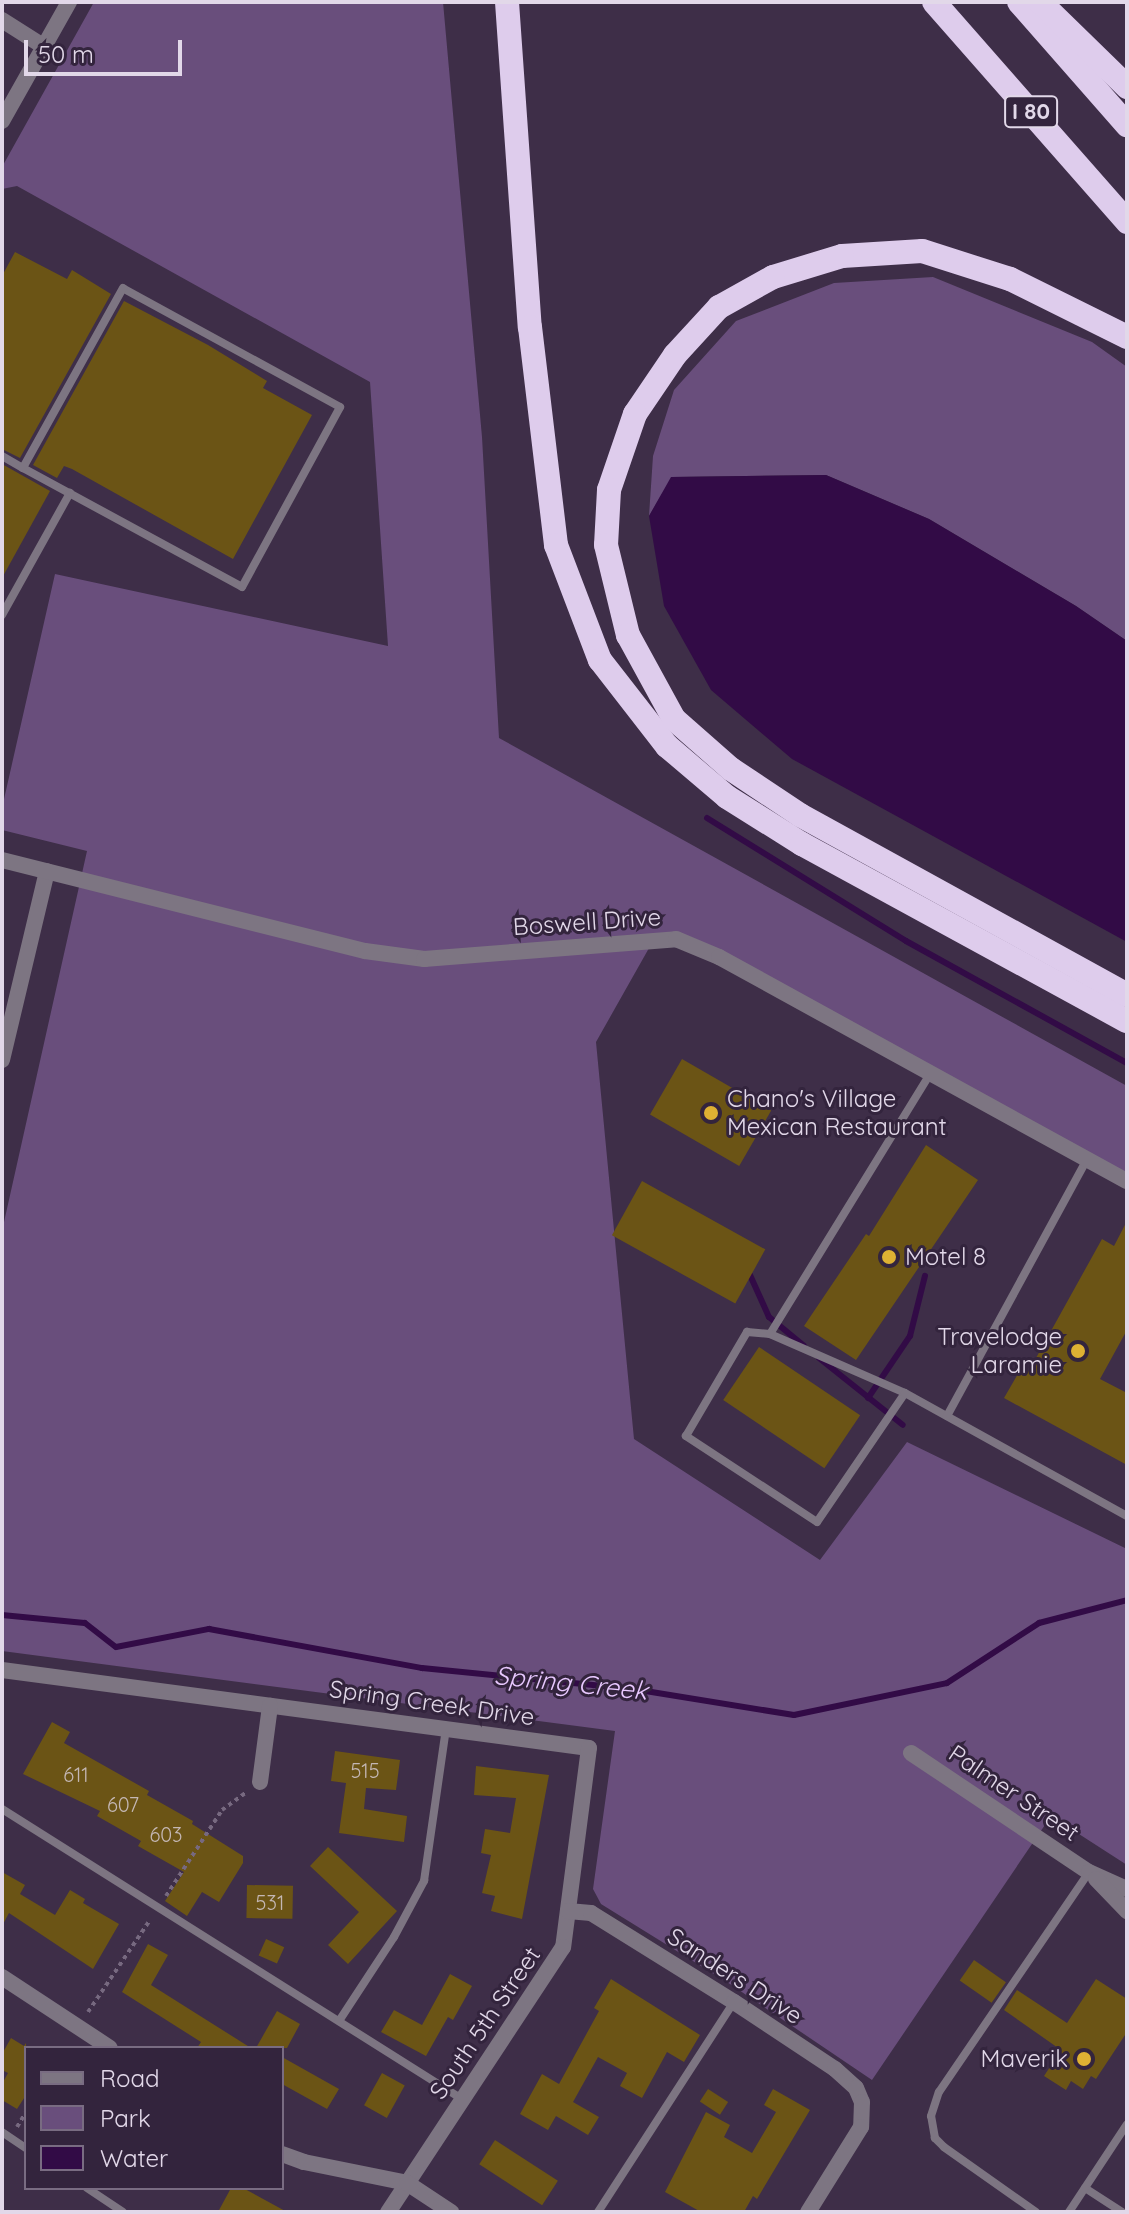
<!DOCTYPE html>
<style>
body{margin:0}
#map{position:relative;width:1129px;height:2214px;overflow:hidden;background:#3e2e48;font-family:Quicksand,sans-serif}
div>[style]{position:absolute}
[style*='--x']{left:calc(var(--x)*1px);top:calc(var(--y)*1px);width:calc(var(--w)*1px);rotate:calc(var(--a)*1deg)}
.green>*{inset:0;background:#694e7c}
.water>*{inset:0;background:#320b46}
.stream>*{height:6px;margin:-3px;padding:0 3px;transform-origin:3px;border-radius:3px;background:#320b46}
.building>*{inset:0;background:#6b5415;transform-origin:0 0}
.path>*{height:4px;margin-top:-2px;transform-origin:0;background:repeating-linear-gradient(90deg,#776980 0 4px,transparent 0 8px)}
.service>*{height:8px;margin:-4px;padding:0 4px;transform-origin:4px;border-radius:4px;background:#7d7582}
.minor>*{height:16px;margin:-8px;padding:0 8px;transform-origin:8px;border-radius:8px;background:#7d7582}
.tertiary>*{height:16px;margin:-8px;padding:0 8px;transform-origin:8px;border-radius:8px;background:#7d7582}
.motorway>*{height:24px;margin:-12px;padding:0 12px;transform-origin:12px;border-radius:12px;background:#deccec}
.dots>*{width:22px;height:22px;translate:-50% -50%;box-sizing:border-box;border:4px solid #33243d;border-radius:50%}
span{translate:-50% -50%;white-space:nowrap;text-align:center;line-height:1.15;-webkit-text-stroke:6px #33243d;paint-order:stroke}
.number-label{font-size:20px;color:#c4b7b4}
.number-label span{-webkit-text-stroke-width:0}
.shield-label span{padding:2px 6px;background:#33243d;border:2px solid;border-radius:6px;-webkit-text-stroke-width:0}
.shield-label{font-size:22px;color:#e2d8e9;font-weight:700}
.street-label{font-size:24px;color:#e2d8e9}
.poi-label{font-size:24px;color:#e2d8e9}
.left{translate:0 -50%;text-align:left}
.right{translate:-100% -50%;text-align:right}
.water-label{font-size:26px;color:#e8c8ff;font-style:italic}
.frame{position:absolute;inset:0;border:4px solid #e2d8e9;pointer-events:none}
.legend{position:absolute;left:24px;top:2046px;width:260px;height:144px;box-sizing:border-box;background:#33243d;border:2px solid #796c82;margin:0;padding:10px 14px;list-style:none;font-size:24px;color:#e2d8e9}
.legend li{display:flex;align-items:center;gap:16px;height:40px}
.legend b{width:40px;border:2px solid #796c82}
.scale{position:absolute;left:24px;top:40px;width:158px;height:36px;box-sizing:border-box;border:4px solid #e2d8e9;border-top:0;padding-left:10px;font-size:24px;line-height:28px;white-space:nowrap;color:#e2d8e9;-webkit-text-stroke:6px #33243d;paint-order:stroke}
</style>
<div id="map">
<div class="green">
<div style="clip-path:polygon(94px 2px,443px 2px,482px 437px,499px 738px,1127px 1086px,1127px 1181px,719px 957px,653px 941px,596px 1042px,634px 1439px,820px 1560px,907px 1442px,1127px 1549px,1127px 1865px,1051px 1816px,872px 2080px,730px 1984px,601px 1904px,593px 1889px,615px 1731px,2px 1651px,2px 1231px,87px 851px,2px 830px,2px 808px,55px 574px,388px 646px,370px 382px,17px 186px,2px 189px,2px 167px)"></div>
<div style="clip-path:polygon(933px 277px,1092px 342px,1127px 367px,1127px 641px,1076px 606px,929px 519px,826px 475px,672px 477px,649px 516px,653px 456px,674px 390px,736px 321px,834px 283px)"></div>
</div>
<div class="water">
<div style="clip-path:polygon(826px 475px,929px 519px,1076px 606px,1127px 641px,1127px 942px,792px 759px,711px 690px,664px 606px,649px 516px,671px 477px)"></div>
</div>
<div class="stream">
<div style="--x:707;--y:818;--w:234;--a:31.7"></div>
<div style="--x:906;--y:941;--w:252;--a:28.9"></div>
<div style="--x:750;--y:1275;--w:46;--a:65.7"></div>
<div style="--x:769;--y:1317;--w:45;--a:39.6"></div>
<div style="--x:819;--y:1358;--w:107;--a:38.6"></div>
<div style="--x:868;--y:1398;--w:75;--a:-55.9"></div>
<div style="--x:910;--y:1336;--w:62;--a:-76"></div>
<div style="--x:2;--y:1615;--w:83;--a:5.5"></div>
<div style="--x:85;--y:1623;--w:39;--a:38"></div>
<div style="--x:116;--y:1647;--w:95;--a:-11"></div>
<div style="--x:209;--y:1629;--w:217;--a:10.4"></div>
<div style="--x:422;--y:1668;--w:212;--a:5.7"></div>
<div style="--x:633;--y:1689;--w:163;--a:9.2"></div>
<div style="--x:794;--y:1715;--w:156;--a:-11.8"></div>
<div style="--x:947;--y:1683;--w:110;--a:-33.1"></div>
<div style="--x:1039;--y:1623;--w:91;--a:-14.6"></div>
</div>
<div class="building">
<div style="clip-path:polygon(15px 252px,67px 279px,72px 270px,111px 294px,20px 458px,2px 449px,2px 276px)"></div>
<div style="clip-path:polygon(124px 301px,208px 345px,267px 381px,263px 388px,312px 415px,233px 559px,72px 469px,64px 466px,57px 478px,33px 465px)"></div>
<div style="clip-path:polygon(2px 464px,50px 491px,2px 578px)"></div>
<div style="left:682px;top:1059px;width:103px;height:64px;rotate:30deg"></div>
<div style="clip-path:polygon(926px 1145px,978px 1180px,856px 1360px,804px 1326px,866px 1234px,869px 1236px)"></div>
<div style="left:642px;top:1181px;width:141px;height:62px;rotate:29deg"></div>
<div style="clip-path:polygon(1127px 1221px,1127px 1330px,1100px 1379px,1127px 1393px,1127px 1465px,1004px 1398px,1019px 1372px,1026px 1376px,1102px 1239px,1114px 1246px)"></div>
<div style="left:759px;top:1347px;width:122px;height:64px;rotate:34deg"></div>
<div style="clip-path:polygon(52px 1722px,70px 1732px,64px 1743px,149px 1791px,147px 1795px,193px 1821px,192px 1824px,243px 1856px,243px 1863px,219px 1902px,202px 1892px,187px 1916px,165px 1901px,184px 1872px,138px 1846px,141px 1841px,97px 1816px,100px 1811px,23px 1774px)"></div>
<div style="clip-path:polygon(335px 1751px,400px 1760px,396px 1790px,366px 1788px,364px 1809px,407px 1816px,404px 1842px,339px 1833px,346px 1783px,331px 1781px)"></div>
<div style="clip-path:polygon(476px 1766px,549px 1775px,522px 1919px,491px 1911px,495px 1896px,482px 1893px,491px 1855px,481px 1853px,485px 1829px,510px 1833px,516px 1798px,474px 1795px)"></div>
<div style="clip-path:polygon(328px 1847px,397px 1911px,348px 1964px,328px 1945px,359px 1912px,310px 1866px)"></div>
<div style="clip-path:polygon(2px 1872px,25px 1885px,20px 1894px,55px 1915px,70px 1890px,85px 1899px,83px 1903px,119px 1924px,93px 1969px,9px 1913px,2px 1926px)"></div>
<div style="left:247px;top:1885px;width:46px;height:33px;rotate:1deg"></div>
<div style="left:266px;top:1939px;width:20px;height:18px;rotate:24deg"></div>
<div style="clip-path:polygon(148px 1944px,168px 1955px,151px 1985px,251px 2048px,197px 2048px,201px 2042px,122px 1992px)"></div>
<div style="left:974px;top:1960px;width:39px;height:25px;rotate:35deg"></div>
<div style="clip-path:polygon(450px 1974px,472px 1986px,453px 2020px,448px 2017px,426px 2056px,381px 2032px,394px 2010px,422px 2025px)"></div>
<div style="clip-path:polygon(611px 1979px,700px 2035px,684px 2062px,667px 2052px,642px 2098px,620px 2086px,627px 2073px,598px 2057px,573px 2102px,599px 2117px,588px 2135px,556px 2116px,548px 2130px,520px 2114px,542px 2074px,559px 2084px,599px 2011px,594px 2008px)"></div>
<div style="clip-path:polygon(1096px 1979px,1127px 1999px,1127px 2032px,1096px 2079px,1091px 2076px,1083px 2089px,1071px 2081px,1066px 2090px,1044px 2076px,1061px 2050px,1004px 2010px,1017px 1990px,1067px 2023px)"></div>
<div style="clip-path:polygon(277px 2011px,300px 2024px,287px 2048px,256px 2048px)"></div>
<div style="clip-path:polygon(11px 2038px,24px 2046px,26px 2043px,26px 2095px,17px 2109px,2px 2100px,2px 2084px,8px 2073px,2px 2070px,2px 2054px)"></div>
<div style="clip-path:polygon(282px 2057px,339px 2089px,327px 2109px,282px 2084px)"></div>
<div style="left:382px;top:2073px;width:26px;height:37px;rotate:29deg"></div>
<div style="left:708px;top:2089px;width:24px;height:15px;rotate:33deg"></div>
<div style="clip-path:polygon(773px 2089px,810px 2110px,757px 2199px,753px 2196px,744px 2212px,701px 2212px,665px 2192px,706px 2112px,730px 2125px,724px 2137px,752px 2153px,776px 2112px,764px 2105px)"></div>
<div style="left:495px;top:2140px;width:75px;height:29px;rotate:33deg"></div>
<div style="clip-path:polygon(231px 2188px,243px 2188px,287px 2212px,218px 2212px)"></div>
</div>
<div class="path">
<div style="--x:166;--y:1896;--w:103;--a:-56.9"></div>
<div style="--x:222;--y:1810;--w:29;--a:-36"></div>
<div style="--x:88;--y:2012;--w:111;--a:-56"></div>
<div style="--x:17;--y:2127;--w:17;--a:-59"></div>
</div>
<div class="service">
<div style="--x:2;--y:456;--w:24;--a:30"></div>
<div style="--x:23;--y:468;--w:249;--a:28.5"></div>
<div style="--x:242;--y:587;--w:205;--a:-61.4"></div>
<div style="--x:340;--y:407;--w:247;--a:-151.3"></div>
<div style="--x:123;--y:288;--w:206;--a:119.1"></div>
<div style="--x:2;--y:615;--w:140;--a:-60.9"></div>
<div style="--x:770;--y:1334;--w:305;--a:-58.4"></div>
<div style="--x:905;--y:1393;--w:156;--a:124.3"></div>
<div style="--x:817;--y:1522;--w:157;--a:-146.7"></div>
<div style="--x:686;--y:1436;--w:121;--a:-59.6"></div>
<div style="--x:747;--y:1332;--w:23;--a:5"></div>
<div style="--x:770;--y:1334;--w:147;--a:23.6"></div>
<div style="--x:905;--y:1393;--w:254;--a:29"></div>
<div style="--x:947;--y:1416;--w:293;--a:-61.4"></div>
<div style="--x:2;--y:1809;--w:544;--a:32.23"></div>
<div style="--x:339;--y:2021;--w:100;--a:-56.8"></div>
<div style="--x:394;--y:1937;--w:64;--a:-61.8"></div>
<div style="--x:424;--y:1881;--w:154;--a:-81.8"></div>
<div style="--x:2;--y:2132;--w:29;--a:34"></div>
<div style="--x:87;--y:2188;--w:43;--a:33.7"></div>
<div style="--x:1085;--y:2188;--w:44;--a:33"></div>
<div style="--x:598;--y:2212;--w:250;--a:-57.1"></div>
<div style="--x:1036;--y:2212;--w:113;--a:-144.8"></div>
<div style="--x:944;--y:2147;--w:13;--a:-135"></div>
<div style="--x:935;--y:2138;--w:22;--a:-100"></div>
<div style="--x:931;--y:2116;--w:25;--a:-72"></div>
<div style="--x:939;--y:2092;--w:266;--a:-55.7"></div>
<div style="--x:1069;--y:2212;--w:105;--a:-56.6"></div>
</div>
<div class="minor">
<div style="--x:2;--y:20;--w:49;--a:32.4"></div>
<div style="--x:2;--y:121;--w:137;--a:-60.6"></div>
<div style="--x:2;--y:1060;--w:194;--a:-76.6"></div>
<div style="--x:2;--y:1670;--w:592;--a:7.57"></div>
<div style="--x:589;--y:1748;--w:201;--a:97.4"></div>
<div style="--x:563;--y:1947;--w:318;--a:123.4"></div>
<div style="--x:911;--y:1753;--w:214;--a:33.8"></div>
<div style="--x:1089;--y:1872;--w:42;--a:24.1"></div>
<div style="--x:260;--y:1782;--w:77;--a:-82.5"></div>
<div style="--x:1096;--y:1879;--w:45;--a:45.9"></div>
<div style="--x:568;--y:1911;--w:23;--a:5"></div>
<div style="--x:591;--y:1913;--w:168;--a:31.9"></div>
<div style="--x:734;--y:2002;--w:121;--a:33.6"></div>
<div style="--x:835;--y:2069;--w:28;--a:42"></div>
<div style="--x:856;--y:2088;--w:15;--a:67"></div>
<div style="--x:862;--y:2102;--w:25;--a:92"></div>
<div style="--x:861;--y:2127;--w:100;--a:121.9"></div>
<div style="--x:2;--y:1977;--w:129;--a:33.3"></div>
<div style="--x:282;--y:2154;--w:23;--a:20"></div>
<div style="--x:304;--y:2162;--w:105;--a:11.5"></div>
<div style="--x:407;--y:2183;--w:53;--a:33.4"></div>
</div>
<div class="tertiary">
<div style="--x:2;--y:860;--w:374;--a:14.1"></div>
<div style="--x:365;--y:951;--w:60;--a:7.7"></div>
<div style="--x:424;--y:959;--w:253;--a:-4.5"></div>
<div style="--x:676;--y:939;--w:47;--a:22.7"></div>
<div style="--x:719;--y:957;--w:465;--a:28.8"></div>
</div>
<div class="motorway">
<div style="--x:507;--y:2;--w:326;--a:86"></div>
<div style="--x:530;--y:327;--w:220;--a:83.2"></div>
<div style="--x:556;--y:545;--w:123;--a:69.1"></div>
<div style="--x:600;--y:660;--w:109;--a:52.1"></div>
<div style="--x:667;--y:746;--w:79;--a:40.4"></div>
<div style="--x:727;--y:797;--w:89;--a:32.1"></div>
<div style="--x:802;--y:844;--w:370;--a:28.6"></div>
<div style="--x:934;--y:2;--w:293;--a:48.7"></div>
<div style="--x:1019;--y:2;--w:164;--a:48.7"></div>
<div style="--x:1040;--y:2;--w:122;--a:44.3"></div>
<div style="--x:1127;--y:337;--w:131;--a:-153.6"></div>
<div style="--x:1010;--y:279;--w:92;--a:-162.3"></div>
<div style="--x:922;--y:251;--w:80;--a:176.4"></div>
<div style="--x:842;--y:256;--w:72;--a:163.1"></div>
<div style="--x:773;--y:277;--w:62;--a:150.9"></div>
<div style="--x:719;--y:307;--w:65;--a:132.5"></div>
<div style="--x:675;--y:355;--w:71;--a:124.1"></div>
<div style="--x:635;--y:414;--w:80;--a:108.9"></div>
<div style="--x:609;--y:490;--w:55;--a:93.1"></div>
<div style="--x:606;--y:545;--w:93;--a:76.3"></div>
<div style="--x:628;--y:635;--w:96;--a:61.3"></div>
<div style="--x:674;--y:719;--w:76;--a:41.3"></div>
<div style="--x:731;--y:769;--w:83;--a:33.7"></div>
<div style="--x:800;--y:815;--w:373;--a:28.8"></div>
</div>
<div class="dots">
<div style="left:711px;top:1113px;background:#deb133"></div>
<div style="left:889px;top:1257px;background:#deb133"></div>
<div style="left:1078px;top:1351px;background:#deb133"></div>
<div style="left:1084px;top:2059px;background:#deb133"></div>
</div>
<div class="number-label">
<span style="left:365px;top:1770px">515</span>
<span style="left:76px;top:1774px">611</span>
<span style="left:123px;top:1804px">607</span>
<span style="left:166px;top:1834px">603</span>
<span style="left:270px;top:1902px">531</span>
</div>
<div class="shield-label">
<span style="left:1031px;top:112px">I 80</span>
</div>
<div class="street-label">
<span style="left:587px;top:922px;rotate:-4deg">Boswell Drive</span>
<span style="left:432px;top:1703px;rotate:8deg">Spring Creek Drive</span>
<span style="left:1014px;top:1793px;rotate:34deg">Palmer Street</span>
<span style="left:735px;top:1976px;rotate:33deg">Sanders Drive</span>
<span style="left:485px;top:2023px;rotate:-56deg">South 5th Street</span>
</div>
<div class="poi-label">
<span class="left" style="left:727px;top:1113px">Chano's Village<br>Mexican Restaurant</span>
<span class="left" style="left:905px;top:1257px">Motel 8</span>
<span class="right" style="left:1062px;top:1351px">Travelodge<br>Laramie</span>
<span class="right" style="left:1068px;top:2059px">Maverik</span>
</div>
<div class="water-label">
<span style="left:571px;top:1683px;rotate:6deg">Spring Creek</span>
</div>
<div class="frame"></div>
<ul class="legend">
<li><b style="height:10px;background:#7d7582"></b>Road</li>
<li><b style="height:22px;background:#694e7c"></b>Park</li>
<li><b style="height:22px;background:#320b46"></b>Water</li>
</ul>
<div class="scale">50 m</div>
</div>
